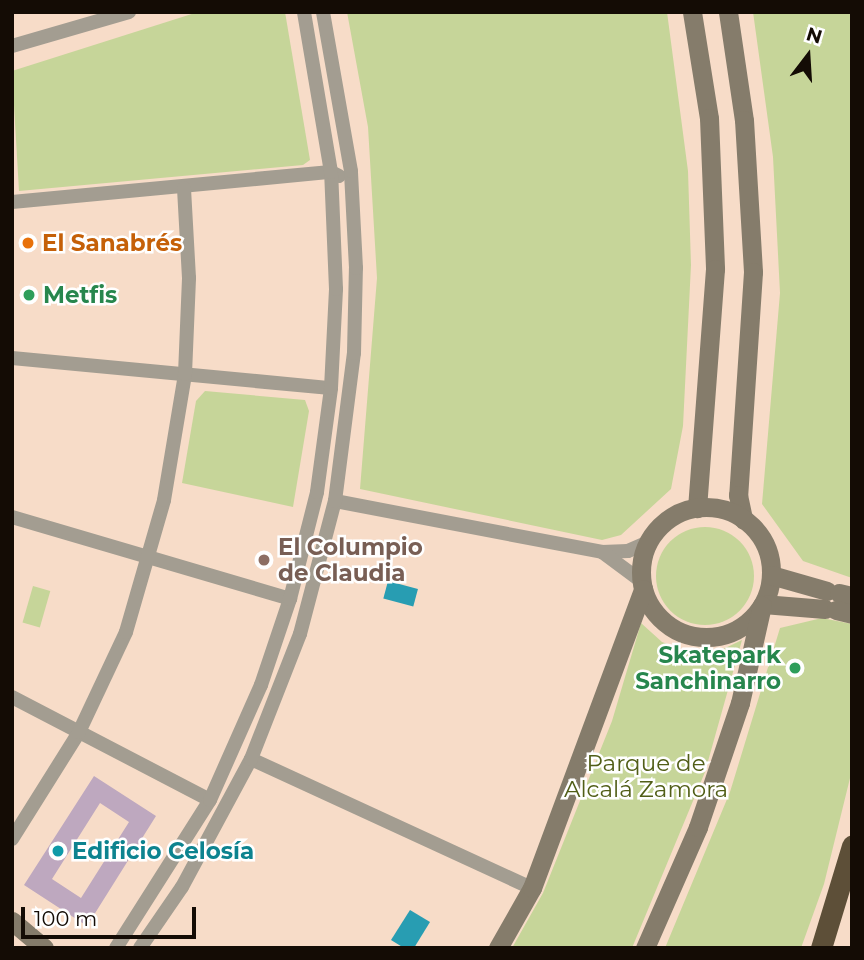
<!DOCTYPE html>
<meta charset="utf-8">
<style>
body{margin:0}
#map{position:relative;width:864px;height:960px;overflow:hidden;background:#f7dcc8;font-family:Montserrat,sans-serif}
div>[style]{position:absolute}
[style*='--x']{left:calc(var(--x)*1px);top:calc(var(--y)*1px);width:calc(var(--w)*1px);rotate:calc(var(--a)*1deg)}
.green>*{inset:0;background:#c6d599;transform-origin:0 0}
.round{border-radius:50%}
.water>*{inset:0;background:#289db2;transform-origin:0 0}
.building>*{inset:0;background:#bea8bf}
.street>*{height:14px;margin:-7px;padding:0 7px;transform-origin:7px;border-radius:7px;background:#a39d91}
.secondary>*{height:19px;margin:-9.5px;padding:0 9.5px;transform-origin:9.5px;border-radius:9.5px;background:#857c6b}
.secondary>.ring{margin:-9.5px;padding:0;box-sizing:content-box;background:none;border:19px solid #857c6b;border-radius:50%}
.highway>*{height:21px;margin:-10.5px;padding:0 10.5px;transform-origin:10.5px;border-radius:10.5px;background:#5d4f38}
.dots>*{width:19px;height:19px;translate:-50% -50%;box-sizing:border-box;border:4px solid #fff;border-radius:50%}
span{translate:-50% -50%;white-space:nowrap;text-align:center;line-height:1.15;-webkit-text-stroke:5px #fff;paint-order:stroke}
.food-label{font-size:23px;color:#c56008;font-weight:700}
.left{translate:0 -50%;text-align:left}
.leisure-label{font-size:23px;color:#27864d;font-weight:700}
.right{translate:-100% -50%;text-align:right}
.education-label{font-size:23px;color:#785e54;font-weight:700}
.park-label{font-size:23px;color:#515e17}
.culture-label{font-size:23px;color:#0d838f;font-weight:700}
.frame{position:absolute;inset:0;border:14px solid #140c05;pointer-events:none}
.north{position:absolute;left:773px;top:21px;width:70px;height:70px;-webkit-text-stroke:5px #fff;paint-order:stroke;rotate:17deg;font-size:19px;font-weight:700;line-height:28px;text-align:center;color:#140c05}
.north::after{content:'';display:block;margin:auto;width:24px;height:32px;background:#140c05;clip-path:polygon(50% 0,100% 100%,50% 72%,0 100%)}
.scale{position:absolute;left:21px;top:907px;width:175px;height:32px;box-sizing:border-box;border:4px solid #140c05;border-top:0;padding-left:9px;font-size:21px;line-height:24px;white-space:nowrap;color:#140c05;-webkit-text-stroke:5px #fff;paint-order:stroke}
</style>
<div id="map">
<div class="green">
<div style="clip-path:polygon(198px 12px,285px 12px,310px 160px,303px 165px,19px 191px,12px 71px)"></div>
<div style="clip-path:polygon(347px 12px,667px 12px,688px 171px,691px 265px,683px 426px,671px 489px,621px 535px,602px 540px,360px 489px,377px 278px,368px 127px)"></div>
<div style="clip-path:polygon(753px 12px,852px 12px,852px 578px,803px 561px,762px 504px,780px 293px,773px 157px)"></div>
<div style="clip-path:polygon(205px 391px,305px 400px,309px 411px,293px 507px,182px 483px,196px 401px)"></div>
<div class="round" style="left:656px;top:527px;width:98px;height:98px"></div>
<div style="left:33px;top:586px;width:18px;height:38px;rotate:16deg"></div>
<div style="clip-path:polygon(822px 618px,852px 624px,852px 770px,824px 884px,801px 948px,665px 948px,730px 792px,780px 628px)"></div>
<div style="clip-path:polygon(641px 623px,662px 642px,690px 652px,719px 651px,742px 640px,705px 772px,632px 948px,512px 948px,543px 893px,612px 721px)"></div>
</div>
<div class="water">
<div style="left:388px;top:581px;width:31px;height:18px;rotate:15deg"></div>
<div style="clip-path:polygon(410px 910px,430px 922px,414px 948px,404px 948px,391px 940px)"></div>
</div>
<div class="building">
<div style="clip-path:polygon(evenodd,94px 776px,156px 816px,87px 926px,24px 885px,94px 776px,100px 803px,129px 822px,81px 898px,52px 879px,100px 803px)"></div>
</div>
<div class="street">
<div style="--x:12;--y:46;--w:122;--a:-16.2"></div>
<div style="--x:12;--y:202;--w:320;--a:-5.4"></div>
<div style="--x:331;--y:172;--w:9;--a:27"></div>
<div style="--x:12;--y:358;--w:320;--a:5.4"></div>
<div style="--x:335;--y:501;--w:272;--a:10.8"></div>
<div style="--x:602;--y:552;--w:26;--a:-2"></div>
<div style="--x:628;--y:551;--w:22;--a:-24"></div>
<div style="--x:12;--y:517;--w:290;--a:16.4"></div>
<div style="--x:602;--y:552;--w:49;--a:36.6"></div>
<div style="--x:12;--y:697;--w:223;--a:27.5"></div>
<div style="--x:251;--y:759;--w:309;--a:24.7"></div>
<div style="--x:12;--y:839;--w:126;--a:-57.9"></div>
<div style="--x:79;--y:732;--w:110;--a:-64.8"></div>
<div style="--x:126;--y:632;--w:137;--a:-73.9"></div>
<div style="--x:164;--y:500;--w:128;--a:-80.5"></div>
<div style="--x:185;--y:374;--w:96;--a:-87.6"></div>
<div style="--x:189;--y:278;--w:90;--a:-93.2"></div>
<div style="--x:116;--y:948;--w:175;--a:-57.6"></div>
<div style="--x:210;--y:800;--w:126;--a:-66.1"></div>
<div style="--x:261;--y:685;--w:91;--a:-71.4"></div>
<div style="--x:290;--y:599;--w:110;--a:-75.8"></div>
<div style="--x:317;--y:492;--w:105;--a:-82.3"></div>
<div style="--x:331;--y:388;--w:99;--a:-87.1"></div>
<div style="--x:336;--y:289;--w:117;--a:-92.4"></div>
<div style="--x:331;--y:172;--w:162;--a:-99.6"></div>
<div style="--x:140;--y:948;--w:74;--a:-55.5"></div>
<div style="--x:182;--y:887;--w:145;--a:-61.7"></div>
<div style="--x:251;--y:759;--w:134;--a:-68.6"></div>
<div style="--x:300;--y:634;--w:138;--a:-75.3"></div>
<div style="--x:335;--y:501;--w:149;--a:-82.7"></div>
<div style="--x:354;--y:353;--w:85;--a:-88.7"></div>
<div style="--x:356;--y:268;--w:97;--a:-93"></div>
<div style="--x:351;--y:171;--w:161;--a:-100"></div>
</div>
<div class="secondary">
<div style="--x:692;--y:12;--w:107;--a:80.9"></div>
<div style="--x:709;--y:118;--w:151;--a:87.7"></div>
<div style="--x:715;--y:269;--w:240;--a:94.3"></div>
<div style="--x:728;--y:12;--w:109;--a:81.6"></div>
<div style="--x:744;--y:120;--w:152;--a:86.6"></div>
<div style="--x:753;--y:272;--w:224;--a:93.8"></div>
<div style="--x:738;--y:495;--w:25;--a:78"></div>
<div class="ring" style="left:641px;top:507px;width:111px;height:111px"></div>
<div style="--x:771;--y:575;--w:58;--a:15.9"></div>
<div style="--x:839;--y:593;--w:13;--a:13"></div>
<div style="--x:763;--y:604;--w:62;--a:4.6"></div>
<div style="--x:836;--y:610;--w:16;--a:14"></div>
<div style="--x:12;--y:921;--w:42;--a:40.2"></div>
<div style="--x:498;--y:948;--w:69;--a:-60.5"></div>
<div style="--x:532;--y:888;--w:319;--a:-69.6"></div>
<div style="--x:645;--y:948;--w:132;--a:-66.3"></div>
<div style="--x:698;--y:827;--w:131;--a:-71.3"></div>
<div style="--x:740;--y:703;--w:100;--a:-77.3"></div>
</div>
<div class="highway">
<div style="--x:821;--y:948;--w:107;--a:-73.1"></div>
</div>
<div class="dots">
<div style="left:28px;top:243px;background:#e8710a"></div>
<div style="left:29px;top:295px;background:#2e9e5b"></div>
<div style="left:264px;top:560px;background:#8d6e63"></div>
<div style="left:795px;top:668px;background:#2e9e5b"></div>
<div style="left:58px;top:851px;background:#0f9aa8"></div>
</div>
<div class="food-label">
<span class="left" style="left:42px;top:243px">El Sanabrés</span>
</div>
<div class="leisure-label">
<span class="left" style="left:43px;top:295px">Metfis</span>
<span class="right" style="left:781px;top:668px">Skatepark<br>Sanchinarro</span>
</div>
<div class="education-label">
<span class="left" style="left:278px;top:560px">El Columpio<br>de Claudia</span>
</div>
<div class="park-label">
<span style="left:646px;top:776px">Parque de<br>Alcalá Zamora</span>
</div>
<div class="culture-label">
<span class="left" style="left:72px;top:851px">Edificio Celosía</span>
</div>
<div class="frame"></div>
<div class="north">N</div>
<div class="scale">100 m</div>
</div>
